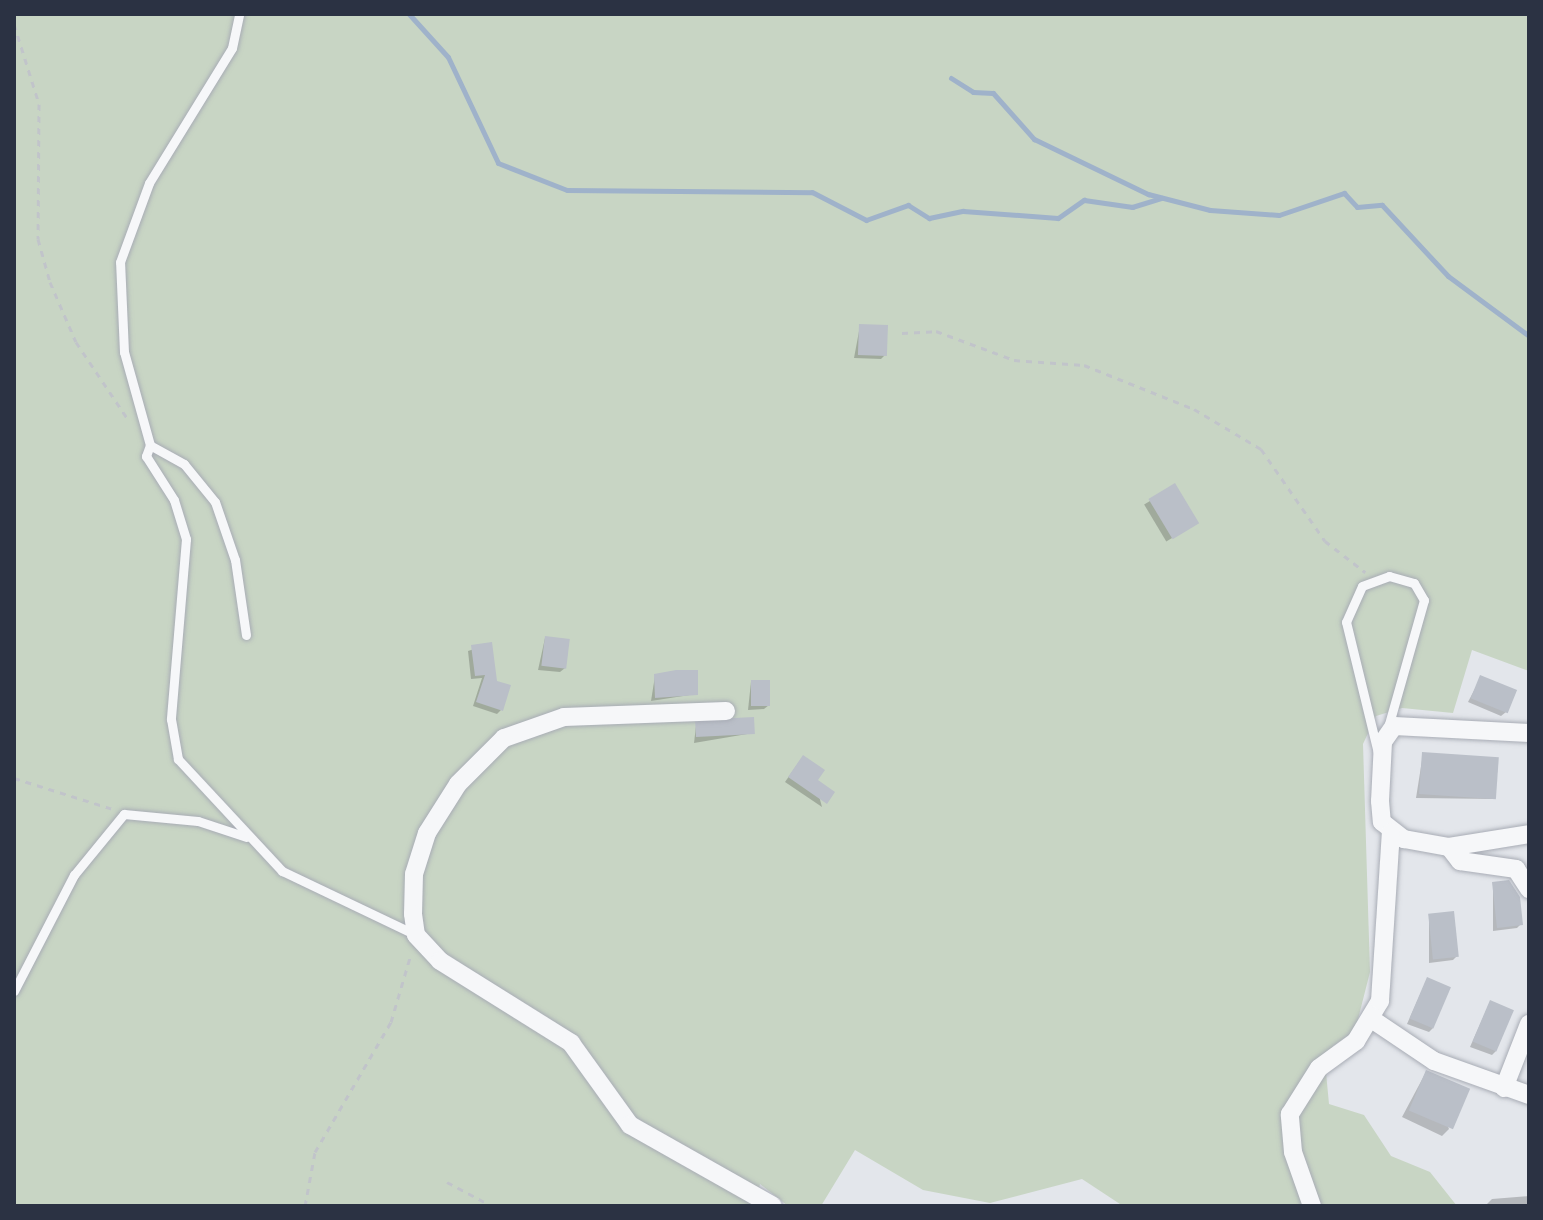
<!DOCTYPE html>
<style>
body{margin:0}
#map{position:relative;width:1543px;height:1220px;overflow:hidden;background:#e3e6eb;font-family:Inter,sans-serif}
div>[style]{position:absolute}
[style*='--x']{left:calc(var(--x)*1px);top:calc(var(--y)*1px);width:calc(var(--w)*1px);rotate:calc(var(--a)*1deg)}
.green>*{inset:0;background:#c8d5c4}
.shadow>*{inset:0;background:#0003;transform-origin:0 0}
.stream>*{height:5px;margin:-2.5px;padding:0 2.5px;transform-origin:2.5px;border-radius:2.5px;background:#9fb2ca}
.building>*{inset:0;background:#babfc8;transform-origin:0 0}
.path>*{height:3px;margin-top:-1.5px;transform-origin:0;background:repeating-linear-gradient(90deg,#c1c4ca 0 6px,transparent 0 12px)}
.roads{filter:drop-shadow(0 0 2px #a8acb5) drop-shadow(0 0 2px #a8acb5)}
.lane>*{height:9px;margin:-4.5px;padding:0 4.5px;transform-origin:4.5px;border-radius:4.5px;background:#f6f7f9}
.street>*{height:18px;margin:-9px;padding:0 9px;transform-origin:9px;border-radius:9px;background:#f6f7f9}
span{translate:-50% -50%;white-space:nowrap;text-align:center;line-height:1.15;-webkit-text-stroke:7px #f3f5f8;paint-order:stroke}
.frame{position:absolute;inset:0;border:16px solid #2b3243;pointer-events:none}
</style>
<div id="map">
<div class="green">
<div style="clip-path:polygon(14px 14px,1529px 14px,1529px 671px,1472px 650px,1453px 713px,1402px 708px,1376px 716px,1363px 744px,1370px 972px,1355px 1031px,1333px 1046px,1325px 1062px,1329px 1104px,1364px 1115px,1391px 1156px,1430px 1172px,1457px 1206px,1123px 1206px,1082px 1179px,990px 1203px,923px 1190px,855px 1150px,821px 1206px,788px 1206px,760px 1184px,755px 1206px,14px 1206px)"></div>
</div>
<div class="shadow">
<div style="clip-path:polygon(860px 326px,885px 355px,881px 359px,854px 358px)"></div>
<div style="left:1175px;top:486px;width:43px;height:36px;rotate:59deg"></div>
<div style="clip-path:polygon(545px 638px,565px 668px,560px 672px,538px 670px)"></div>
<div style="clip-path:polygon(490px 644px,501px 710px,497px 714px,473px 706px,482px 678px,471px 679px,468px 651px)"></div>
<div style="clip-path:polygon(655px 676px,696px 694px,651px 701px)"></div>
<div style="clip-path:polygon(1481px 677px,1506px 712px,1501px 716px,1468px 702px)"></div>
<div style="clip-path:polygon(751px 682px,769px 705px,764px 709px,748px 710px)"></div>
<div style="clip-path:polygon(696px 726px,753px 733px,694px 743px)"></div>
<div style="clip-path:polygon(1423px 754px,1495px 799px,1416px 798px)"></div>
<div style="clip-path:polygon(799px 762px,815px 781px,822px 807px,785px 782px)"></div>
<div style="clip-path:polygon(1493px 884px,1521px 924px,1517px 928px,1493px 931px)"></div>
<div style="clip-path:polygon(1429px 916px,1457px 956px,1453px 960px,1429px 963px)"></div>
<div style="clip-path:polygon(1427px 979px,1433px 1028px,1429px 1032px,1407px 1024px)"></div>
<div style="clip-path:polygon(1490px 1002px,1496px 1051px,1492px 1055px,1470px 1047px)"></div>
<div style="clip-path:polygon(1426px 1072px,1449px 1129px,1442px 1136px,1402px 1117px)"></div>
<div style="clip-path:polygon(1529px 1196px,1529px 1206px,1485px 1206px,1492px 1199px)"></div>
</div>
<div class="stream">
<div style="--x:409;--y:14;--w:58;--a:47.8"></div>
<div style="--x:448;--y:57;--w:117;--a:64.7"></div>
<div style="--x:498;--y:163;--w:74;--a:21.4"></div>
<div style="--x:567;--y:190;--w:245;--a:0.5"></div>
<div style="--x:812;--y:192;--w:61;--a:27.4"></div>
<div style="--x:866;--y:220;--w:45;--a:-19.7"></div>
<div style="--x:908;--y:205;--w:25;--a:32"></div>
<div style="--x:929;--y:218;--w:35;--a:-12"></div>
<div style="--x:963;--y:211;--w:95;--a:4.2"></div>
<div style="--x:1058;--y:218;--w:32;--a:-35"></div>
<div style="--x:1084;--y:200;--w:49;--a:8.3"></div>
<div style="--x:1132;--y:207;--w:31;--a:-17"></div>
<div style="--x:951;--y:78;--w:26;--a:32"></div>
<div style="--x:973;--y:92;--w:20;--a:3"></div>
<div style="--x:993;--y:93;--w:62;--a:48.3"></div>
<div style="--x:1034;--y:139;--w:127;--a:25.8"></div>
<div style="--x:1148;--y:194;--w:64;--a:14.5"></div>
<div style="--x:1210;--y:210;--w:69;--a:4.1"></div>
<div style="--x:1279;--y:215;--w:69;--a:-18.7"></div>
<div style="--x:1344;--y:193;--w:19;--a:47"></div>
<div style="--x:1357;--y:207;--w:25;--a:-5"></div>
<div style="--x:1382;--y:205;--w:97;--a:47.1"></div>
<div style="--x:1448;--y:276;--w:101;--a:36.5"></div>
</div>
<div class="building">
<div style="left:859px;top:324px;width:29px;height:31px;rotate:2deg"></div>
<div style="left:1175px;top:483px;width:47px;height:31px;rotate:59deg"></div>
<div style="left:545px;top:636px;width:25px;height:30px;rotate:7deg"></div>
<div style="clip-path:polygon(492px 642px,497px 681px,511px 685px,503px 711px,476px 702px,485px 675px,475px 676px,471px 645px)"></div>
<div style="clip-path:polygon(676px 670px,698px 670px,698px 695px,655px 698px,654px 674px)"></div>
<div style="left:1480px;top:675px;width:40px;height:25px;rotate:22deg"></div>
<div style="left:751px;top:680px;width:19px;height:26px"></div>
<div style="left:754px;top:717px;width:17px;height:59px;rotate:87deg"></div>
<div style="left:1422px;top:752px;width:77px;height:42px;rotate:4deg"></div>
<div style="clip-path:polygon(803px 755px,825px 770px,818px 780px,835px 792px,827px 804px,788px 777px)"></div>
<div style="clip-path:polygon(1509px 880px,1520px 897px,1523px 925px,1497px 928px,1492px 882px)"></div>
<div style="left:1454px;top:911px;width:46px;height:26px;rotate:84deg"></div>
<div style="left:1427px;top:977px;width:26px;height:45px;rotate:23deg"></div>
<div style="left:1490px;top:1000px;width:26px;height:45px;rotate:23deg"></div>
<div style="left:1426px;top:1070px;width:48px;height:44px;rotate:23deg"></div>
</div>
<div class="path">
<div style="--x:14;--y:24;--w:84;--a:72.6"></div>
<div style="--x:39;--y:104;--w:135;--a:90.4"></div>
<div style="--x:38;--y:239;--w:45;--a:74.4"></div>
<div style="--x:50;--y:282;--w:65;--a:66.6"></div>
<div style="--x:76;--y:342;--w:92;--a:56.1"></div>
<div style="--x:902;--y:333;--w:34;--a:-3"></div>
<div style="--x:936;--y:331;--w:83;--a:20.4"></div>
<div style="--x:1014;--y:360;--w:70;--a:4.1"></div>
<div style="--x:1084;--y:365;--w:118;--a:21.8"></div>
<div style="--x:1194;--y:409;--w:78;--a:30.8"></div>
<div style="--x:1261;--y:449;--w:112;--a:55.2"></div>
<div style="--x:1325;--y:541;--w:51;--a:37.8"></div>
<div style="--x:14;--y:778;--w:104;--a:17.4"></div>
<div style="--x:447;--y:1182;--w:51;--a:28.1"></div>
<div style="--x:305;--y:1206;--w:55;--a:-79.5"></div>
<div style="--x:315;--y:1152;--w:151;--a:-59.7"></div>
<div style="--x:391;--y:1022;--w:71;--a:-73.6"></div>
</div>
<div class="roads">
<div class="lane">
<div style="--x:150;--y:445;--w:97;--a:-105.6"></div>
<div style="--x:124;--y:352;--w:90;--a:-92.5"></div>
<div style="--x:120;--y:262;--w:84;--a:-69.8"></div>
<div style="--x:149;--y:183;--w:158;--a:-58.4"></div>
<div style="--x:232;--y:48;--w:35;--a:-78"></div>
<div style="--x:246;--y:635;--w:76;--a:-98.3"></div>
<div style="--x:235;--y:560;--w:61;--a:-109"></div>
<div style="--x:215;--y:502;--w:49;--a:-129.2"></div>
<div style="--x:184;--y:464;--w:39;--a:-151"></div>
<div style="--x:150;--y:445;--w:12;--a:110"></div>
<div style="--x:146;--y:456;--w:52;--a:57.5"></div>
<div style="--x:174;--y:500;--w:41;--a:72.9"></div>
<div style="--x:186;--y:539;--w:181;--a:94.8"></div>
<div style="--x:171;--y:719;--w:41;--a:80.1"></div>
<div style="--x:178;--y:759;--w:153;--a:47.1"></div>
<div style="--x:282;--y:871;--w:148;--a:25.5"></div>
<div style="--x:1378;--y:753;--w:135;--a:-103.7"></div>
<div style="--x:1346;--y:622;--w:39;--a:-66"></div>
<div style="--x:1362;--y:586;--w:29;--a:-20"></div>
<div style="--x:1389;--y:576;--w:26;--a:16"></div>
<div style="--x:1414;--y:583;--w:20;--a:60"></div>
<div style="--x:1424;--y:600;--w:136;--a:105.8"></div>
<div style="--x:14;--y:991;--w:131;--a:-62.7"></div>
<div style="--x:74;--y:875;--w:79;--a:-50.7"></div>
<div style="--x:124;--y:814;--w:74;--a:5.4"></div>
<div style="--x:198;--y:821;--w:51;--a:18.4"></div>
</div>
<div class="street">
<div style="--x:726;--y:711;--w:162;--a:177.9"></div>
<div style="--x:564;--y:717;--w:64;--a:160.7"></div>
<div style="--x:504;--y:738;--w:65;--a:135"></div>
<div style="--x:458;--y:784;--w:58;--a:122.3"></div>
<div style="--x:427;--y:833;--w:43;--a:107.6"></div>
<div style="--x:414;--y:874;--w:40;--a:91.4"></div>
<div style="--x:413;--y:914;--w:21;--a:82"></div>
<div style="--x:416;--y:935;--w:35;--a:47"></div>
<div style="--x:440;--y:961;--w:155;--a:32"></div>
<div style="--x:571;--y:1043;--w:101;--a:54.3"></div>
<div style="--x:630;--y:1125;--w:164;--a:29.5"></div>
<div style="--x:1529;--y:733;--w:135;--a:-177"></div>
<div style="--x:1394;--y:726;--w:19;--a:125"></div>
<div style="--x:1383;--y:742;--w:59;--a:92.9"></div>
<div style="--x:1380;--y:801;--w:21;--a:85"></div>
<div style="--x:1382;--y:822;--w:28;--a:38"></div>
<div style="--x:1404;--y:839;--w:46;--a:10.1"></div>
<div style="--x:1449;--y:847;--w:81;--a:-9.2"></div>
<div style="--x:1449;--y:847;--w:18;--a:52"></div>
<div style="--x:1460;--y:861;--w:57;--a:8.1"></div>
<div style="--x:1516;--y:869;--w:24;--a:57"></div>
<div style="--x:1373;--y:1020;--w:73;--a:33.9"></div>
<div style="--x:1434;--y:1061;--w:101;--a:19.7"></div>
<div style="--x:1504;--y:1088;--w:69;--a:-68.7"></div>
<div style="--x:1312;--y:1206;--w:57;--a:-109.4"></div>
<div style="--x:1293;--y:1152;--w:38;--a:-95"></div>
<div style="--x:1290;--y:1114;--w:54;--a:-57.8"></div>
<div style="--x:1319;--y:1068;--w:46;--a:-36.1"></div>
<div style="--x:1356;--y:1041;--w:47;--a:-59"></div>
<div style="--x:1380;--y:1001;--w:169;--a:-86.3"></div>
</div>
</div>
<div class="frame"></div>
</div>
